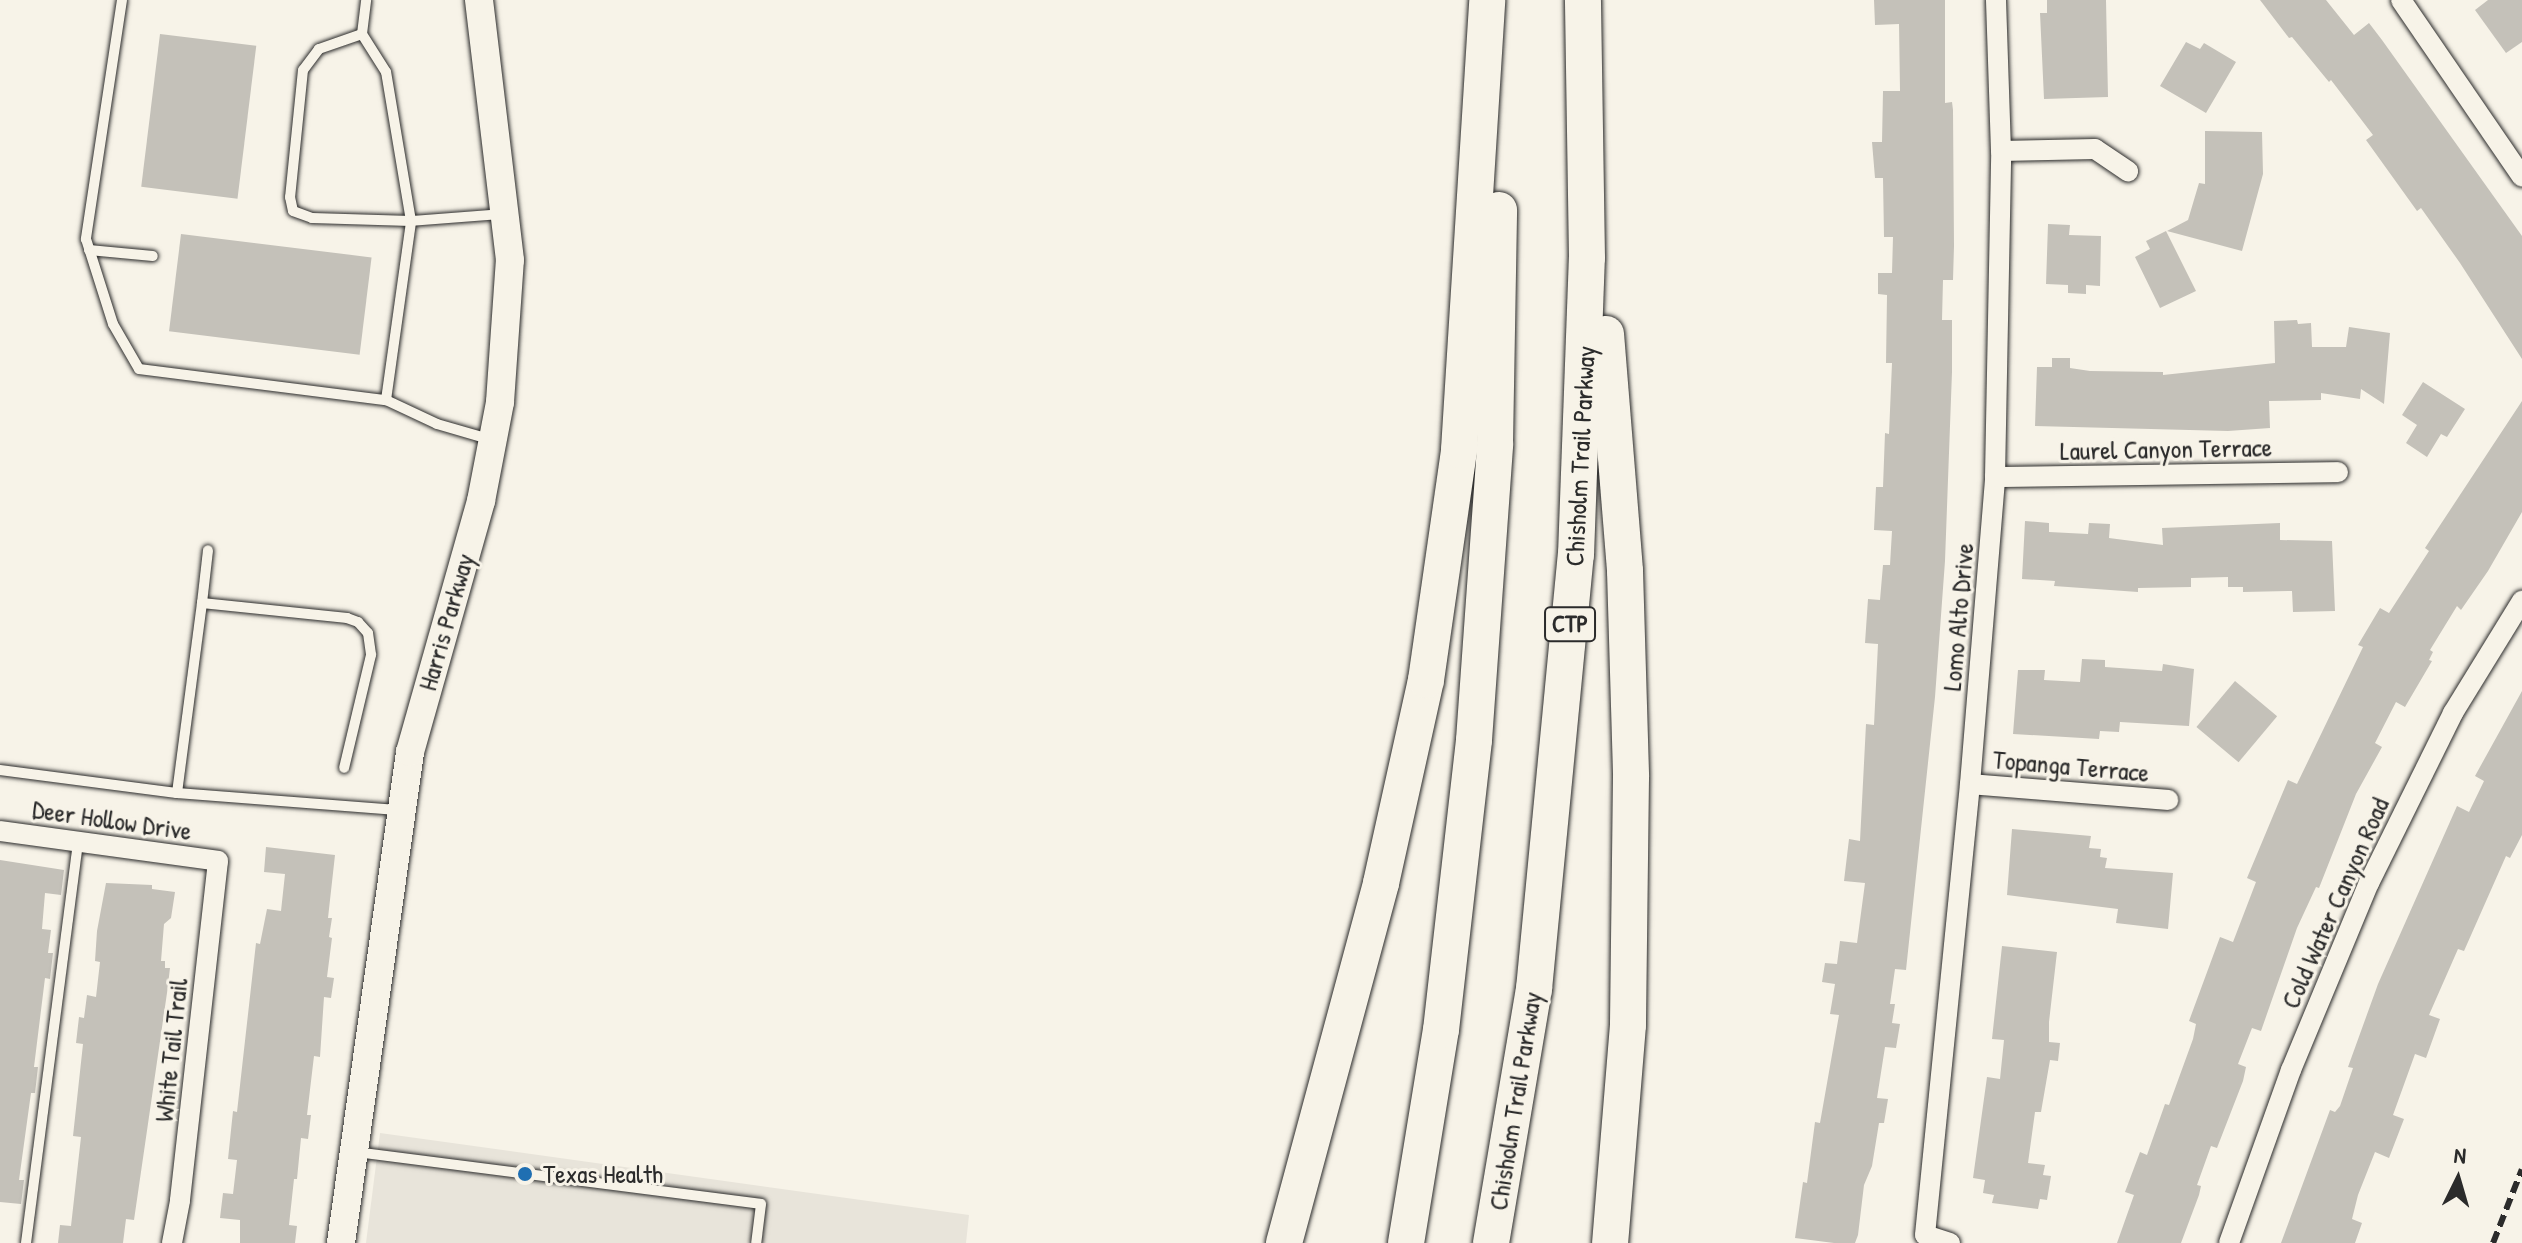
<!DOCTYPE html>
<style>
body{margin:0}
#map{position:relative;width:2522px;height:1243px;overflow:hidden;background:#f7f3e8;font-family:"Patrick Hand",sans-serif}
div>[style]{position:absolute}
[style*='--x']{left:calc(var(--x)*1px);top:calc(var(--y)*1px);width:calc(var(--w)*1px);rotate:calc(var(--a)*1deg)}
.built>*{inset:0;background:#e8e4da}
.building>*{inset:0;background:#c4c1b9;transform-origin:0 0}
.roads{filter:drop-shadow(0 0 2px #2b2b2b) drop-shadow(0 0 2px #2b2b2b)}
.lane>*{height:10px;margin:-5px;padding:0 5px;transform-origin:5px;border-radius:5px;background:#f7f3e8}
.street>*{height:20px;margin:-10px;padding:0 10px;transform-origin:10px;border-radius:10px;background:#f7f3e8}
.secondary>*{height:28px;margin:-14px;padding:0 14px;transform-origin:14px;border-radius:14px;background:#f7f3e8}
.highway>*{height:36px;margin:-18px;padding:0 18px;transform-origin:18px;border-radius:18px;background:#f7f3e8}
.rail>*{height:6px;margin-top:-3px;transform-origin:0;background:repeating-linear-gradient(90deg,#2b2b2b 0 12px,transparent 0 18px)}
.dots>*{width:22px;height:22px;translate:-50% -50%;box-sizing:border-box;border:4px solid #f7f3e8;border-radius:50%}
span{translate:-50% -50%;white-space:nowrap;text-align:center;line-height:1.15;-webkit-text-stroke:6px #f7f3e8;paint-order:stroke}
.shield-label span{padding:2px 6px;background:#f7f3e8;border:2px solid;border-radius:6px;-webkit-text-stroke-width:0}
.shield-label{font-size:24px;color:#2b2b2b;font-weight:700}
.street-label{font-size:26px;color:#2b2b2b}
.poi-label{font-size:26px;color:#2b2b2b}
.left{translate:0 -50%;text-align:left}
.north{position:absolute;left:2418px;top:1139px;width:80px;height:80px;-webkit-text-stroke:6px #f7f3e8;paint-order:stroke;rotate:5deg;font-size:22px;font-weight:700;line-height:32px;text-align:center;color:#2b2b2b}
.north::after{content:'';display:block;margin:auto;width:28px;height:36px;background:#2b2b2b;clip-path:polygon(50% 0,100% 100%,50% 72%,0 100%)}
</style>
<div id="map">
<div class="built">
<div style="clip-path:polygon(380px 1133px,969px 1215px,966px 1243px,366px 1243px)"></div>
</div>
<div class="building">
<div style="clip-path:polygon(1874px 0,1945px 0,1945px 103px,1952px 102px,1953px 110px,1954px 246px,1953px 280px,1943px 280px,1942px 320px,1952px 320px,1952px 372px,1945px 561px,1935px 697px,1906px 970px,1895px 969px,1890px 1004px,1895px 1004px,1892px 1023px,1900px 1024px,1896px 1048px,1885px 1047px,1877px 1098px,1888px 1099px,1884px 1123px,1879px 1123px,1872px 1166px,1864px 1185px,1858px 1235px,1855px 1243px,1834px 1243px,1795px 1238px,1803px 1182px,1807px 1183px,1815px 1122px,1820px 1123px,1839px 1015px,1830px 1014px,1835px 984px,1822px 982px,1825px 963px,1837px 964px,1840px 941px,1857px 943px,1865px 883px,1844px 881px,1849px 839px,1860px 841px,1866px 724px,1874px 725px,1878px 644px,1865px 643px,1868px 599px,1880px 600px,1883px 565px,1890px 565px,1892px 531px,1874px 530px,1876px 487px,1883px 487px,1885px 433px,1889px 434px,1892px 363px,1886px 363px,1887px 295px,1878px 294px,1878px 273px,1892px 273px,1893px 237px,1884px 237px,1883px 178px,1875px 178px,1872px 142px,1882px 142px,1883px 91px,1900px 91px,1899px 24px,1875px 25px)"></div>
<div style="clip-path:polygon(2047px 0,2106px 0,2108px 97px,2044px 99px,2040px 13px,2047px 13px)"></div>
<div style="clip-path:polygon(2260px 0,2326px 0,2354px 35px,2369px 23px,2382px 40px,2522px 236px,2522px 359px,2460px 263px,2421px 208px,2417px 211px,2366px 140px,2373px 135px,2331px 80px,2329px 82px,2292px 37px,2289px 38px)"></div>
<div style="clip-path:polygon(2488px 0,2522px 0,2522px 42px,2506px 53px,2475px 10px)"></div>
<div style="left:160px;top:34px;width:97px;height:154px;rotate:7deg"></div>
<div style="clip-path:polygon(2186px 42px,2200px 49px,2204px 43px,2236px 62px,2206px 113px,2160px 86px)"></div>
<div style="clip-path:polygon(2205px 131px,2262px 132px,2263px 174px,2242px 251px,2167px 231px,2188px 220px,2199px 183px,2205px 184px)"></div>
<div style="clip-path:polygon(2048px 224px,2070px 225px,2069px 235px,2101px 236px,2100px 286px,2086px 285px,2086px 294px,2068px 293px,2068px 285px,2046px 284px)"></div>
<div style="clip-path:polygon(2166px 231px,2196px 291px,2160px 308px,2135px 257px,2150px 249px,2146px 241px)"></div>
<div style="left:181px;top:234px;width:192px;height:98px;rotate:7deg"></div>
<div style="clip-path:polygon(2297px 320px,2298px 324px,2311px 323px,2312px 347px,2346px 347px,2349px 327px,2390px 333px,2384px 404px,2361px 389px,2360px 399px,2321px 393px,2321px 400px,2269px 401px,2270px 428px,2228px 431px,2035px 426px,2037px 367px,2052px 367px,2052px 358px,2070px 358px,2070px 368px,2090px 371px,2163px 372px,2163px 375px,2275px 363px,2274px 321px)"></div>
<div style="clip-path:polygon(2423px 382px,2465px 409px,2447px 437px,2441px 434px,2427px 457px,2406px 443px,2417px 425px,2402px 415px)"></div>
<div style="clip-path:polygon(2522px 401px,2522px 512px,2488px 571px,2461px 610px,2457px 606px,2430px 650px,2433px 652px,2429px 660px,2432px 661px,2405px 707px,2396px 702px,2375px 743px,2382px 747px,2356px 794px,2319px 888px,2316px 887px,2297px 928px,2261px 1031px,2252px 1028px,2238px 1064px,2246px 1067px,2243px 1081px,2217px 1148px,2211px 1146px,2197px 1185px,2201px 1186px,2199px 1195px,2181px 1243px,2117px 1243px,2134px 1195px,2125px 1192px,2140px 1152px,2147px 1155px,2165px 1104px,2169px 1105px,2193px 1039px,2196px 1024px,2189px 1021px,2220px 937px,2233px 942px,2256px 882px,2247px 878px,2288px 780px,2297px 784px,2363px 647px,2358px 645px,2380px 608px,2389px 613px,2429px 551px,2425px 548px)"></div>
<div style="clip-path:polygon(2025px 521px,2049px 523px,2049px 532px,2088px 534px,2089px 523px,2110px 524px,2109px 538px,2163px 545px,2162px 528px,2280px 523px,2280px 540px,2332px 541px,2335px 611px,2293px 612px,2292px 591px,2243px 592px,2243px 587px,2228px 587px,2228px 577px,2191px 578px,2191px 587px,2138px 588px,2138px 592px,2054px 586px,2055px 581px,2022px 579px)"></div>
<div style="clip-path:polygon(2082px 659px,2105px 660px,2105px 667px,2162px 671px,2163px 664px,2194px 669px,2189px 726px,2120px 722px,2119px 732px,2100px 731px,2099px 739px,2013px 734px,2018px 670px,2045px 670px,2044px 680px,2080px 682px)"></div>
<div style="left:2235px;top:681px;width:55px;height:60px;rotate:40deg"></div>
<div style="clip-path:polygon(2522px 691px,2522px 835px,2510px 858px,2506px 856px,2464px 951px,2458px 949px,2429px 1015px,2440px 1019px,2426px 1058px,2415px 1054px,2393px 1115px,2404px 1119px,2389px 1158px,2375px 1152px,2358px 1195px,2352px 1219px,2362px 1223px,2355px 1243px,2281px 1243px,2330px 1110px,2335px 1112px,2340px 1106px,2353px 1068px,2348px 1067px,2378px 984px,2457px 806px,2469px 812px,2484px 781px,2475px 776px)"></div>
<div style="clip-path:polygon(2012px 829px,2091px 836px,2089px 848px,2101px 849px,2100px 857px,2107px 858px,2105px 868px,2173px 873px,2168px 929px,2116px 923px,2118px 909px,2007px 895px)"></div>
<div style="clip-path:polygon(266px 847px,335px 855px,328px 918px,332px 918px,329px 937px,332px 938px,327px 977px,334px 978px,331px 998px,324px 997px,320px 1057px,314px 1056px,307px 1115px,311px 1115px,308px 1139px,301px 1138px,297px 1179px,294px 1179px,289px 1225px,297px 1226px,295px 1243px,240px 1243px,240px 1220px,220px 1218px,223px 1193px,233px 1194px,237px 1160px,228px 1159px,233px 1111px,237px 1112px,256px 943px,260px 944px,267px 909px,281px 911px,285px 874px,264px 872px)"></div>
<div style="clip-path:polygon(0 860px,64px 870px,61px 895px,45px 893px,42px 929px,51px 930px,48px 953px,53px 953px,50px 979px,45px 978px,34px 1067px,38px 1067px,35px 1093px,31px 1093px,19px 1180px,24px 1180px,21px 1204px,0 1202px)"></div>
<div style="clip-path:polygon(106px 883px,152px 885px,152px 889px,175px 892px,171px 918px,164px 924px,161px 961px,165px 961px,165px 968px,170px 968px,167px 993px,134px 1220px,126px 1219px,123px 1243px,58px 1243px,60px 1225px,71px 1226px,81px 1137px,73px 1136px,83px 1044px,76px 1043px,79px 1017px,84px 1018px,87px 995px,96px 997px,100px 962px,95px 961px,97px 931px)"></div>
<div style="clip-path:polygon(2002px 946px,2057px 952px,2049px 1022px,2049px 1042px,2060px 1043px,2058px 1061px,2050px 1060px,2041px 1112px,2035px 1112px,2028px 1163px,2045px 1165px,2043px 1175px,2051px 1176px,2047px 1200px,2040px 1199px,2038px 1209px,1992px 1203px,1994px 1195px,1983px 1193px,1985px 1180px,1973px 1178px,1987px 1077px,2000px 1079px,2004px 1040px,1992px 1039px)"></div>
</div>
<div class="roads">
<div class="lane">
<div style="--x:122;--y:0;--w:242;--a:98.6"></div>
<div style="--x:86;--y:239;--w:89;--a:72.4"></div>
<div style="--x:113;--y:324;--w:52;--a:60"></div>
<div style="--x:139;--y:369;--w:249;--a:7.2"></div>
<div style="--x:386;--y:400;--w:56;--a:25.2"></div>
<div style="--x:437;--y:424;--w:57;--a:16.2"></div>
<div style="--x:362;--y:34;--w:46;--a:160.8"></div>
<div style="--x:319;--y:49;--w:26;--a:127"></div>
<div style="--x:303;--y:70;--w:128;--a:95.8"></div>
<div style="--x:290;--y:197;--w:14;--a:78"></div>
<div style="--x:293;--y:211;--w:20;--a:20"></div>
<div style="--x:312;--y:218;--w:99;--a:1.7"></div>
<div style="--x:411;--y:221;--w:151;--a:-99.5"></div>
<div style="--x:386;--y:72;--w:45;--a:-122.3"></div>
<div style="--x:362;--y:34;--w:34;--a:-83"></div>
<div style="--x:89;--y:250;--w:64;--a:5.4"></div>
<div style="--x:386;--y:400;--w:181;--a:-82"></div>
<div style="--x:411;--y:221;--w:91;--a:-4.4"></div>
<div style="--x:202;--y:603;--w:53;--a:-83.5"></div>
<div style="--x:0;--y:770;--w:178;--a:7.4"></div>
<div style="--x:177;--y:793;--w:224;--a:4.4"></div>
<div style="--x:177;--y:793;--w:192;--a:-82.5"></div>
<div style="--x:202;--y:603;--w:146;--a:5.9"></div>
<div style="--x:347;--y:618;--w:12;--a:20"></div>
<div style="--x:358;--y:622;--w:15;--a:48"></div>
<div style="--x:368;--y:633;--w:22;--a:82"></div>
<div style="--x:371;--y:655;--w:116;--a:103.4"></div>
<div style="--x:356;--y:1152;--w:408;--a:7.3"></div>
<div style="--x:761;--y:1204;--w:39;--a:97"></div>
<div style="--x:26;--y:1243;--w:406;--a:-82.6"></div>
</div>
<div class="street">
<div style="--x:2401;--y:0;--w:214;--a:55.6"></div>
<div style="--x:2001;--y:151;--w:94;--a:-1.2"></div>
<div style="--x:2095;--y:149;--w:40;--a:34"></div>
<div style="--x:1995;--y:477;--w:343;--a:-0.8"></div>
<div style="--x:1970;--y:784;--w:199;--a:4.6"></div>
<div style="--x:0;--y:831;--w:220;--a:7.8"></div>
<div style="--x:218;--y:861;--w:342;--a:96.4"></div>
<div style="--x:180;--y:1201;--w:43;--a:100.8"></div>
<div style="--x:1950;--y:1243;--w:26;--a:-162"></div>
<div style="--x:1925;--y:1235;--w:453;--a:-84.3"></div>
<div style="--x:1970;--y:784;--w:308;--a:-85.3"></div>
<div style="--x:1995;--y:477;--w:326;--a:-88.9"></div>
<div style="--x:2001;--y:151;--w:151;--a:-91.9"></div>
<div style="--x:2229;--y:1243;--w:184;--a:-70.3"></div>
<div style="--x:2291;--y:1070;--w:203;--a:-67.4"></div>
<div style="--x:2369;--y:883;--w:190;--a:-63.7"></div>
<div style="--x:2453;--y:713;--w:132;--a:-58.4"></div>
</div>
<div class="secondary">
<div style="--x:341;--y:1243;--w:496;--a:-82"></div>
<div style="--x:410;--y:752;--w:261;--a:-74.2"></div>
<div style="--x:481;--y:501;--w:101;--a:-79.1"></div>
<div style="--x:500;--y:402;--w:142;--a:-86"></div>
<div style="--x:510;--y:260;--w:262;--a:-96.8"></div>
</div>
<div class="highway">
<div style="--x:1606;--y:334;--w:238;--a:85.4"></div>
<div style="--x:1625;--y:571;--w:206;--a:88.3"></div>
<div style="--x:1631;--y:777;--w:248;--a:90.7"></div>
<div style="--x:1628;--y:1025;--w:219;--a:94.7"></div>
<div style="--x:1284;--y:1243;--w:373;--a:-74.9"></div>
<div style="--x:1381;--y:883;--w:208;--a:-77.5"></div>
<div style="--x:1426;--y:680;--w:232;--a:-81.8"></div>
<div style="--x:1459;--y:450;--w:451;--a:-86.4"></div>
<div style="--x:1406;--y:1243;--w:216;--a:-80.7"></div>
<div style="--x:1441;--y:1030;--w:292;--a:-83.5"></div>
<div style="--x:1474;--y:740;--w:297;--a:-85.9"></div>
<div style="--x:1495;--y:444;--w:234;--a:-89"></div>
<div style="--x:1491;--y:1243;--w:258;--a:-80.4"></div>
<div style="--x:1534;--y:989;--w:436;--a:-84.5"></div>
<div style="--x:1576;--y:555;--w:297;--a:-87.9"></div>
<div style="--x:1587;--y:258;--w:258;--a:-90.9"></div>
</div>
</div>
<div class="rail">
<div style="--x:2493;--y:1243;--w:79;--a:-68.6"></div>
</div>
<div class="dots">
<div style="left:525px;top:1174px;background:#1f6fb2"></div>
</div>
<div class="shield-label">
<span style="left:1570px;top:624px">CTP</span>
</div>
<div class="street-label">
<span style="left:2166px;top:449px;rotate:-1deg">Laurel Canyon Terrace</span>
<span style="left:1580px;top:456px;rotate:-87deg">Chisholm Trail Parkway</span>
<span style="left:1958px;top:617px;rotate:-85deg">Lomo Alto Drive</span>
<span style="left:446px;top:622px;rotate:-74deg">Harris Parkway</span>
<span style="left:2071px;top:766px;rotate:5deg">Topanga Terrace</span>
<span style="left:112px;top:820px;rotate:8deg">Deer Hollow Drive</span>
<span style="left:2335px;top:903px;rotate:-66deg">Cold Water Canyon Road</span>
<span style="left:171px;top:1050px;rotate:-84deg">White Tail Trail</span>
<span style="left:1515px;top:1101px;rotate:-81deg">Chisholm Trail Parkway</span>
</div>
<div class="poi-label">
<span class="left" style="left:543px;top:1174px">Texas Health</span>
</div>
<div class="north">N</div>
</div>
